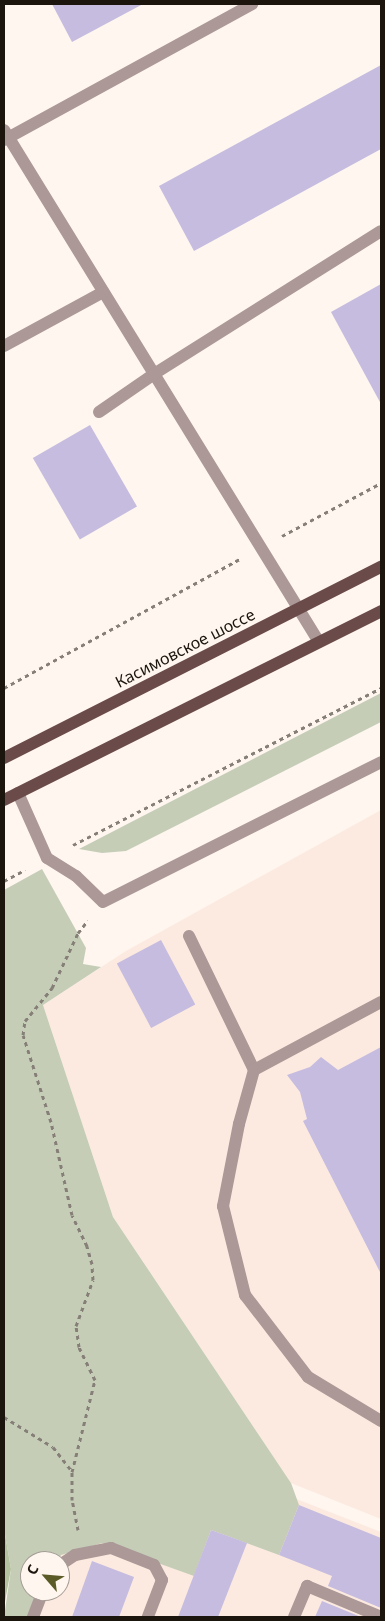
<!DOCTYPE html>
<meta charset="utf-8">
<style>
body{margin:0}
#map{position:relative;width:385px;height:1621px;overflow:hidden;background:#fef6ef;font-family:"Noto Sans",sans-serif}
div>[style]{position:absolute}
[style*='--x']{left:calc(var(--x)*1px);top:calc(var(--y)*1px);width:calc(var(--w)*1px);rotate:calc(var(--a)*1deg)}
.industrial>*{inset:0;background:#fceae0}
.green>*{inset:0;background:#c5cdb7}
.forest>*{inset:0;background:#b5c29f}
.building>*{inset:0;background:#c5bce0;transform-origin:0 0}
.path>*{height:3px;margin-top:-1.5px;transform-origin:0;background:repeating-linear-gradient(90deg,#867f78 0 4px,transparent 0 8px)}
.minor>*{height:12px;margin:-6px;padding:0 6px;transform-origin:6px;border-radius:6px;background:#ab9897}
.major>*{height:12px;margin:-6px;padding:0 6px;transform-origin:6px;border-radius:6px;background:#6a4b4a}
span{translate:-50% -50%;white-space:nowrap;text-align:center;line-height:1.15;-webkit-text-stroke:4.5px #fef6ef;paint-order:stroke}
.street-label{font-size:16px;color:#1b150e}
.frame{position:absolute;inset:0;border:5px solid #1b150e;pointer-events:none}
.north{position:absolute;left:20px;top:1551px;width:50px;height:50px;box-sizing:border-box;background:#fef6ef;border:1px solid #a39c95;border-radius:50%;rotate:297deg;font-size:14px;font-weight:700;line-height:20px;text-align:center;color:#1b150e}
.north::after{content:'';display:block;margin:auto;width:18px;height:22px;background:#5b5b27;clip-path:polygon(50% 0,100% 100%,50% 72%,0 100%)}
</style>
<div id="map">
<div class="industrial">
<div style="clip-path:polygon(381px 810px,381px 1519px,291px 1483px,113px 1217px,43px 1005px,126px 951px)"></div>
<div style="clip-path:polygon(276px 1491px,381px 1532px,381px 1617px,25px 1617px,39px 1591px,60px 1591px,58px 1553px)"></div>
</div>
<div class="green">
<div style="clip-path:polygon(381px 693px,381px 722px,126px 851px,102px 853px,79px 849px)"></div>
<div style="clip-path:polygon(42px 869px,86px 948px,83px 964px,101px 967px,43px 1005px,113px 1217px,291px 1483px,299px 1505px,279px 1555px,211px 1530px,194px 1576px,102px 1543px,61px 1555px,58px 1561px,30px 1561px,30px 1591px,43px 1591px,30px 1617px,4px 1617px,11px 1569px,4px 1529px,4px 890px)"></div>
</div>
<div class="forest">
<div style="clip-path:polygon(4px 1529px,11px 1569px,4px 1607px)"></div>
</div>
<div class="building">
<div style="clip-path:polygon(52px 4px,143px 4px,72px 42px)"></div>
<div style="clip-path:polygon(381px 65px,381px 149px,194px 251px,159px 186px)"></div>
<div style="clip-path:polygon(381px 284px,381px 404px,331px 312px)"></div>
<div style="left:90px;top:425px;width:94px;height:66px;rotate:60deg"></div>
<div style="left:161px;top:940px;width:73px;height:50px;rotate:62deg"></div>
<div style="clip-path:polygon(381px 1047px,381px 1274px,303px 1121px,307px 1119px,300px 1092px,287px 1075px,310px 1067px,321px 1057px,338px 1070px)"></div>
<div style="clip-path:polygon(299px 1505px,381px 1538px,381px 1608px,328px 1586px,332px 1576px,279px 1555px)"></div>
<div style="clip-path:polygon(211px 1530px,247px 1543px,218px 1617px,178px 1617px)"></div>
<div style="clip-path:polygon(92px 1561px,134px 1577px,119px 1617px,72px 1617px)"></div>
<div style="clip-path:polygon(322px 1601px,361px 1617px,315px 1617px)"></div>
</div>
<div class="path">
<div style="--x:282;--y:536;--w:112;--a:-28.2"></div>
<div style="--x:4;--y:688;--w:269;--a:-28.7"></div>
<div style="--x:73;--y:845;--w:346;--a:-27"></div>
<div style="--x:4;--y:881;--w:24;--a:-28"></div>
<div style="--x:4;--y:1417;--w:57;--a:31.5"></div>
<div style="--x:53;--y:1447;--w:31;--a:52"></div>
<div style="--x:78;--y:1530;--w:31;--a:-101"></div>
<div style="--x:72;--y:1500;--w:28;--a:-90"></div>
<div style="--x:72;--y:1472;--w:95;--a:-76"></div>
<div style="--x:95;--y:1380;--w:37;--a:-116"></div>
<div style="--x:79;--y:1347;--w:21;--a:-98"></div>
<div style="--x:76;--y:1326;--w:49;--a:-69.7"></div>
<div style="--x:93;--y:1280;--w:16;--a:-94"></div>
<div style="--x:92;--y:1264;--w:19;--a:-106"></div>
<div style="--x:87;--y:1246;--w:34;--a:-116"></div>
<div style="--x:72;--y:1215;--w:95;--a:-102.7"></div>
<div style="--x:51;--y:1122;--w:91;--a:-107.8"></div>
<div style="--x:23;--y:1035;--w:14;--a:-82"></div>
<div style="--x:25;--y:1021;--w:43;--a:-50.7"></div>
<div style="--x:52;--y:988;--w:61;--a:-64.7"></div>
<div style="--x:78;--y:933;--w:16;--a:-52"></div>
</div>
<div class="minor">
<div style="--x:4;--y:130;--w:601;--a:58.4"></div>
<div style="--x:4;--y:140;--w:283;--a:-28.7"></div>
<div style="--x:4;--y:346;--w:113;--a:-28.6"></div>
<div style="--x:99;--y:412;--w:67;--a:-34.6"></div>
<div style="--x:154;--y:374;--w:268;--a:-32.2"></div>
<div style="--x:18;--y:793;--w:71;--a:66"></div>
<div style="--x:47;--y:858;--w:34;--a:32"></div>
<div style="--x:76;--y:876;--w:37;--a:44"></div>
<div style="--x:103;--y:902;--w:311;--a:-26.7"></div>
<div style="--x:189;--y:936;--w:149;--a:64.1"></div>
<div style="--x:254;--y:1070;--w:144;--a:-28.2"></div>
<div style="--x:254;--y:1070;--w:56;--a:105.5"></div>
<div style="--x:239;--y:1124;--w:84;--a:101"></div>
<div style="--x:223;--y:1206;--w:92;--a:76.1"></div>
<div style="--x:245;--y:1295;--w:103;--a:52.5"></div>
<div style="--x:308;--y:1377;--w:85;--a:31.1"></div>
<div style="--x:60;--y:1565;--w:18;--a:-34"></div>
<div style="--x:75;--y:1555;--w:37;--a:-11"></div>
<div style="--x:111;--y:1548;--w:46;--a:21.6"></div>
<div style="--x:154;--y:1565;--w:17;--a:62"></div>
<div style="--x:162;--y:1580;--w:40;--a:111"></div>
<div style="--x:33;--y:1617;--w:28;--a:-69"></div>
<div style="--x:294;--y:1617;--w:34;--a:-67"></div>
<div style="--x:307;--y:1586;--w:80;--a:22.7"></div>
</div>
<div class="major">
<div style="--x:4;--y:758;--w:423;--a:-26.9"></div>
<div style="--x:4;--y:800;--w:422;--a:-26.6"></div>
</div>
<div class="street-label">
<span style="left:185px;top:648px;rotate:-27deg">Касимовское шоссе</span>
</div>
<div class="frame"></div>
<div class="north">С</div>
</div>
